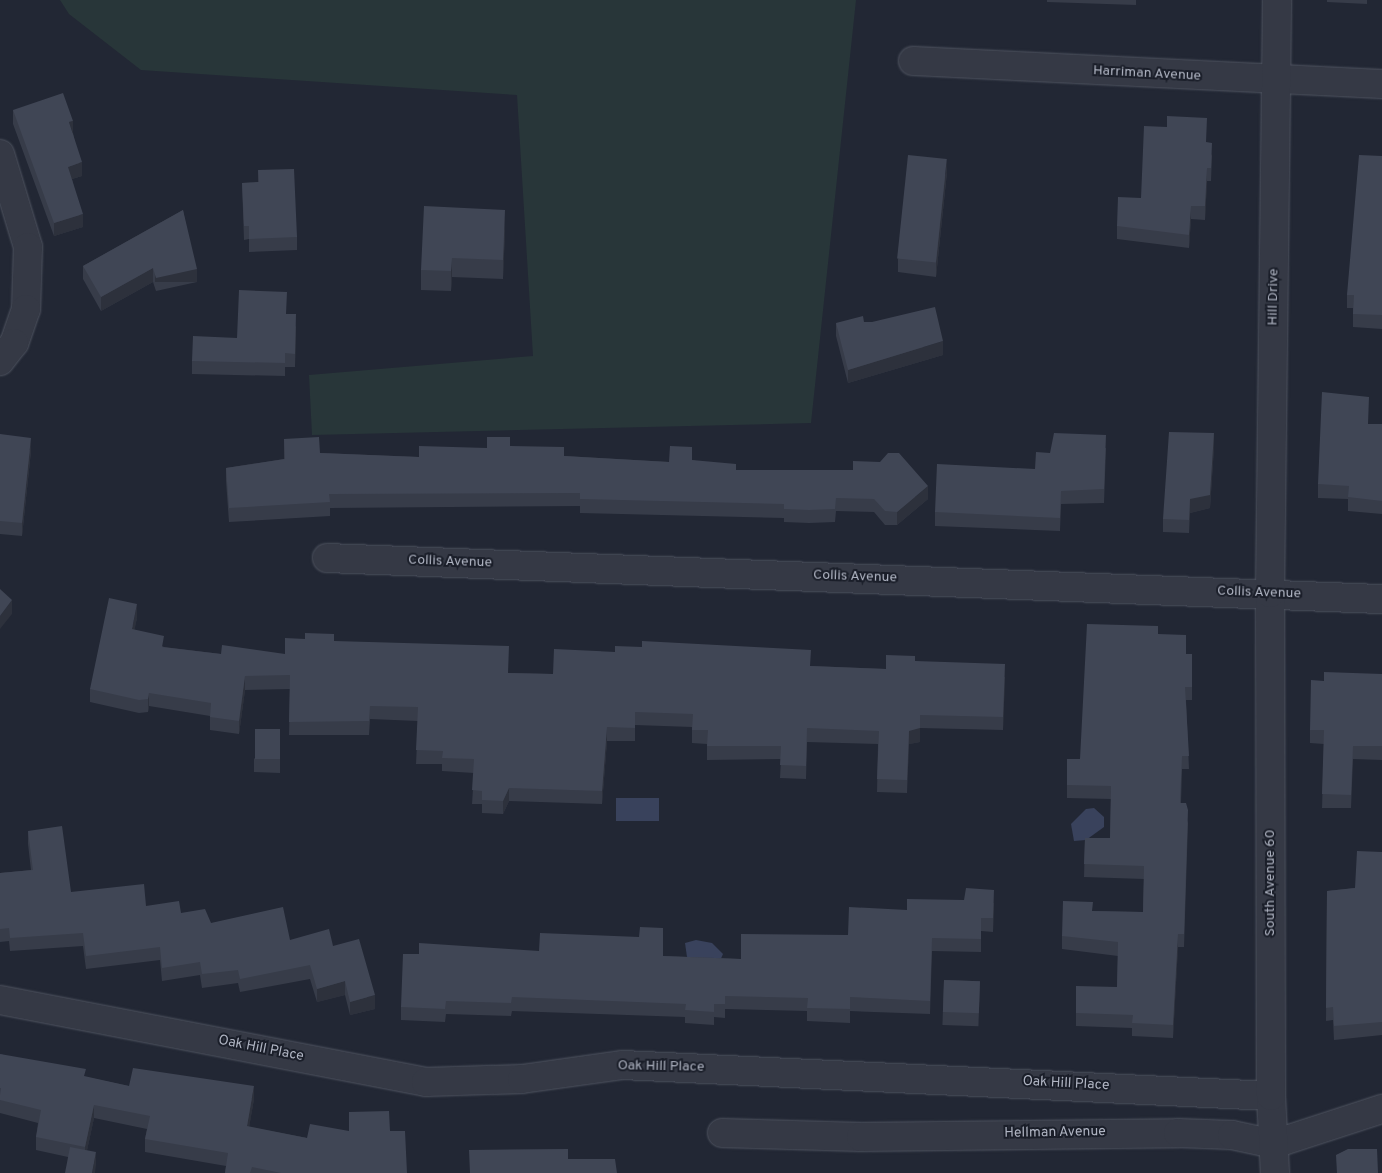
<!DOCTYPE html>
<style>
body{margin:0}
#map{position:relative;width:1382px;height:1173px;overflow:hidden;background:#222734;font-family:Overpass,sans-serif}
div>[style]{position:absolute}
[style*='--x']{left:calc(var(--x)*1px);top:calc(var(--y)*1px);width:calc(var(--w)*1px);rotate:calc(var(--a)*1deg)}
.green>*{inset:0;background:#283639}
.water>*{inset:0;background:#39425c;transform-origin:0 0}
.roads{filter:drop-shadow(0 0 1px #4f5460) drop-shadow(0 0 1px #4f5460)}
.minor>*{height:28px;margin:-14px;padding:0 14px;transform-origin:14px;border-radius:14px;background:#353945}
.wall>*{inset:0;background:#373c49;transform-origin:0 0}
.shaded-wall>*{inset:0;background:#2d313c;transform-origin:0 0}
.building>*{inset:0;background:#404655;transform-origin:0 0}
span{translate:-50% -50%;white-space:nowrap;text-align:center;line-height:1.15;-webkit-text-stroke:4px #1a1e29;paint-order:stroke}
.street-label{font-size:14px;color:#afb4c2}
</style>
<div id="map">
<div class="green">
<div style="clip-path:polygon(60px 0,856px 0,811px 423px,312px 435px,309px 375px,533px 356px,517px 95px,141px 70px,69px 14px)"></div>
</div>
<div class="water">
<div style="left:659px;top:798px;width:23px;height:43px;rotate:90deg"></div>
<div style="clip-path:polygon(1094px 808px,1104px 817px,1104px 827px,1086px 840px,1074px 841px,1071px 824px,1086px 809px)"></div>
<div style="clip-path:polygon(696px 940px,712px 943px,723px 954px,719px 963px,687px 957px,685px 943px)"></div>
</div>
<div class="roads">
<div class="minor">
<div style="--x:913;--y:61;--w:470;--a:2.8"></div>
<div style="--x:0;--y:154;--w:97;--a:73.2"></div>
<div style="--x:28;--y:247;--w:62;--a:91.8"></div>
<div style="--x:26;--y:309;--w:36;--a:109"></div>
<div style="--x:14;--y:343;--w:23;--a:128"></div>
<div style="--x:327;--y:558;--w:1056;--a:2.23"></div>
<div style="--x:0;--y:1000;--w:434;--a:10.9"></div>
<div style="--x:426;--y:1082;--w:96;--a:-1.8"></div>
<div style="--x:522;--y:1079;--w:102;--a:-7.9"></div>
<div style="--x:623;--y:1065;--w:649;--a:2.74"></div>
<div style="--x:722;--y:1133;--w:139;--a:1.6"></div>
<div style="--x:861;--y:1137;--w:317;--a:-0.7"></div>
<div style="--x:1178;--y:1133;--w:54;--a:2.1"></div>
<div style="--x:1232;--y:1135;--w:43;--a:12.1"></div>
<div style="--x:1274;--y:1144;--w:114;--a:-18"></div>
<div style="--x:1275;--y:1173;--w:77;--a:-93"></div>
<div style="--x:1271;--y:1096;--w:503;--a:-90.11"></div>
<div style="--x:1270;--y:593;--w:593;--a:-89.32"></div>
</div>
</div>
<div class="wall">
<div style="clip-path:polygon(1047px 0,1136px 0,1136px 5px,1047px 2px)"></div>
<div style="clip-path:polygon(1327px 0,1367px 0,1367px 4px,1327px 2px)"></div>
<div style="clip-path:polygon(13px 110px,73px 133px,82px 176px,72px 179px,83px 227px,54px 236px,13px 124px)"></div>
<div style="clip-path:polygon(1206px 142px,1212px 156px,1211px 181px,1207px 181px,1205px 220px,1191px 219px,1189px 248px,1117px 239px,1117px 226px,1141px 198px)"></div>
<div style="clip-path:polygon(1382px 156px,1382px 329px,1353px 327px,1353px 308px,1347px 308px,1347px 295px)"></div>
<div style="clip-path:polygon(258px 170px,297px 237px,297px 250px,249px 252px,249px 239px,244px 240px,242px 183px,258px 182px)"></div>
<div style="clip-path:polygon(947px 172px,936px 277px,898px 272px,898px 259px)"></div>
<div style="clip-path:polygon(183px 210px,197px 282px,156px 291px,153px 282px,101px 311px,83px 279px,83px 266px)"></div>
<div style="clip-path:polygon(505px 230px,503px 279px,452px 277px,451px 291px,421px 290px,421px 270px)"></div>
<div style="clip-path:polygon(287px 314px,296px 327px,295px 367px,285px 367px,285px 376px,192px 374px,192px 361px)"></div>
<div style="clip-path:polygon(864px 322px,943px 355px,848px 383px,836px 336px,836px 323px)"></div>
<div style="clip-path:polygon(1368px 424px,1382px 424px,1382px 514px,1348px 511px,1348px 499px,1318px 498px,1318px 484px)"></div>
<div style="clip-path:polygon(0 434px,31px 451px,22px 536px,0 534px)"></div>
<div style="clip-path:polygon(284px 439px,320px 453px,419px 457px,487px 448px,510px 446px,564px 456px,669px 462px,692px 460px,736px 470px,928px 499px,897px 525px,885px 525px,874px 512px,836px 511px,835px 522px,809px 523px,784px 522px,784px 518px,580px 513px,580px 506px,330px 508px,330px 516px,229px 522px,226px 481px,226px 468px,284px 459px)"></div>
<div style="clip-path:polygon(1214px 447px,1210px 508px,1190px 513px,1189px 533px,1163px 532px,1163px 519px)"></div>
<div style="clip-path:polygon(1106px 448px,1104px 503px,1061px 504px,1060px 531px,935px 526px,935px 512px,1035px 469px,1050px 453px)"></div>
<div style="clip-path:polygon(137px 618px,134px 630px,164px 647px,221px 654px,285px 654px,334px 641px,509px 673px,553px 674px,811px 666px,886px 669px,915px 661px,1005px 677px,1003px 730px,920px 728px,920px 742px,909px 744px,907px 793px,877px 792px,878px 744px,807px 742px,806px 779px,780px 778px,781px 759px,707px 760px,707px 744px,692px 743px,692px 727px,635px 725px,635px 741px,607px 741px,602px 804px,509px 801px,503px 814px,482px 813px,482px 804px,472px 804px,474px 773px,442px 771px,442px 764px,416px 764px,418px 721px,370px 719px,369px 735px,289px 735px,290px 689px,245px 690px,239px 734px,210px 730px,210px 716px,149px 706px,148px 712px,139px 713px,90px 702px,90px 689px)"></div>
<div style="clip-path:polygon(1158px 634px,1186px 654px,1192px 654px,1192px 700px,1186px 700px,1189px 769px,1182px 769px,1181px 803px,1188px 823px,1184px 947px,1178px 947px,1173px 1038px,1132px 1036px,1132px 1028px,1076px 1026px,1076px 1013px,1117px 987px,1118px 956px,1062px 949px,1062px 936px,1093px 911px,1143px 912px,1144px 879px,1084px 877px,1085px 838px,1110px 838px,1111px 799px,1067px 798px,1067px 759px,1080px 759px)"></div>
<div style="clip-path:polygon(1382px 674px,1382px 760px,1353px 759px,1351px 808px,1322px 808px,1324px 744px,1310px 743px,1310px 730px,1324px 681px)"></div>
<div style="clip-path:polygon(280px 729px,280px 773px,254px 772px,254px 759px)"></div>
<div style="clip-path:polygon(28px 831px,71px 892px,181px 913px,211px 923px,290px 940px,333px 946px,375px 1009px,350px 1015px,345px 995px,317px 1002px,310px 979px,240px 992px,238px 983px,202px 988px,200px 975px,162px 981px,160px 960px,86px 969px,83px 946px,10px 951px,9px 941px,0 942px,0 873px,31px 870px,28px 844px)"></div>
<div style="clip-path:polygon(1382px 852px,1382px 1035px,1334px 1040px,1333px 1020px,1326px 1021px,1327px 891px,1355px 888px)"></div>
<div style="clip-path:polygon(994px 903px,993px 932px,981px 931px,981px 952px,932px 951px,930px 1014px,850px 1011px,850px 1023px,807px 1021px,807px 1011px,725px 1009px,725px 1018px,714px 1017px,714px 1025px,685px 1023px,685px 1017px,512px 1011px,511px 1016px,446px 1014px,445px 1022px,401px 1020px,401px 1007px,419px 954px,539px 951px,663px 956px,741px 959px,848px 935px,907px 910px)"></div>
<div style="left:944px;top:980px;width:36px;height:45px;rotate:2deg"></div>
<div style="clip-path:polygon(0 1054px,86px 1077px,129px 1086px,254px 1099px,249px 1127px,307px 1138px,349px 1131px,349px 1112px,390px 1131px,407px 1173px,225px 1173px,226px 1166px,145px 1152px,145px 1139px,147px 1129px,94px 1118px,87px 1150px,96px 1165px,68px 1157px,36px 1150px,36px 1137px,38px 1123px,0 1113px)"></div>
</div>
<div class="shaded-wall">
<div style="clip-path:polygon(73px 121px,73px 134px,69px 122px)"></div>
<div style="clip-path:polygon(947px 159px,947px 172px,936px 277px,936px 263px)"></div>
<div style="clip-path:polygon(82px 162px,82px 176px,68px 180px,68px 167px)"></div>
<div style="clip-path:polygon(1207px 168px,1207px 181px,1205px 220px,1205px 206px)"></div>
<div style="clip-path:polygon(1191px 206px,1191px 219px,1189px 248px,1189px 235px)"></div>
<div style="clip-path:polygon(505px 210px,505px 230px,503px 279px,503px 260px)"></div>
<div style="clip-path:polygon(83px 214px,83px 227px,54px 236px,54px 223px)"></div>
<div style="clip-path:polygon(452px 258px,452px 277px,451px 291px,451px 271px)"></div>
<div style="clip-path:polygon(153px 268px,153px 282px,101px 311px,101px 297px)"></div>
<div style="left:197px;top:269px;width:13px;height:42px;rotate:90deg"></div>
<div style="clip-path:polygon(296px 314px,296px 327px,295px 367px,295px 354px)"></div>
<div style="clip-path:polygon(943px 341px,943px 355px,848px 383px,848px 370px)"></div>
<div style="clip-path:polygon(1214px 433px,1214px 447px,1210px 508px,1190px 513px,1189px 533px,1190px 499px)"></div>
<div style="clip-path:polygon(31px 438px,31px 451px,22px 536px,22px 523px)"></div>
<div style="clip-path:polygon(928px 486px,928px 499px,897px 525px,897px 512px)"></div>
<div style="clip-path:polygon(12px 600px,12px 614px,0 629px,0 616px)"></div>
<div style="clip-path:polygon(137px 604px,137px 618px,132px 643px,132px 629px)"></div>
<div style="clip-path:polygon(1005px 664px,1005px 677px,1003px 730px,1003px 717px)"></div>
<div style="clip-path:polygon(245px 676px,245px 690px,239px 734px,239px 721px)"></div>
<div style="clip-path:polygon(149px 693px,149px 706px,148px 712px,148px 699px)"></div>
<div style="clip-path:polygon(920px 715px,920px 742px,909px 744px,907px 793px,909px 731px)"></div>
<div style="clip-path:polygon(607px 727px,607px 741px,602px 804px,602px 791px)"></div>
<div style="clip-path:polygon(509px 788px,509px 801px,503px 814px,503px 801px)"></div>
<div style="clip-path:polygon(994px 890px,994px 903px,993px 932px,993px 918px)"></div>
<div style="clip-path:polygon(1178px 934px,1178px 947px,1173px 1038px,1173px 1025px)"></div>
<div style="clip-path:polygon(345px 981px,345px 995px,317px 1002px,317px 989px)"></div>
<div style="clip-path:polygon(375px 995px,375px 1009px,350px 1015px,350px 1002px)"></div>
<div style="clip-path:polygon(254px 1086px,254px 1099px,247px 1140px,247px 1126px)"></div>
<div style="clip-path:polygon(94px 1105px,94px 1118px,85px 1160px,85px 1147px)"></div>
<div style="clip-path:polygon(96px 1152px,96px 1165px,95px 1173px,92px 1173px)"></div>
</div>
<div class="building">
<div style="clip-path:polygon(63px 93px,73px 121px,69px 122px,82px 162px,68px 167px,83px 214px,54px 223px,13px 110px)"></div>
<div style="clip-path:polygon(1167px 116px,1207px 118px,1206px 142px,1212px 143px,1211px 168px,1207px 168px,1205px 206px,1191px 206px,1189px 235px,1117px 226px,1118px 197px,1141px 198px,1144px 126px,1167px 127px)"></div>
<div style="left:908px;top:155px;width:39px;height:104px;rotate:6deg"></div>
<div style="clip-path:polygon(1359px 155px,1382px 156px,1382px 315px,1353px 314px,1354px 295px,1347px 295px)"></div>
<div style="clip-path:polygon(294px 169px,297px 237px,249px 239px,249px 226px,244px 226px,242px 183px,259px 182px,258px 170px)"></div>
<div style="clip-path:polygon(424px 206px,505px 210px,503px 260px,452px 258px,451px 271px,421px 270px)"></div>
<div style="clip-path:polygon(183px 210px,197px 269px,156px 278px,153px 268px,101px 297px,83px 266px)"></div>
<div style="clip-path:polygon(239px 290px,287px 292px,286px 314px,296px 314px,295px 354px,285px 353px,285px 363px,192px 361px,193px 336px,237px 338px)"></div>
<div style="clip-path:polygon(935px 307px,943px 341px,848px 370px,836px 323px,863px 316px,864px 322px,872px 322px)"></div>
<div style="clip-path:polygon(1322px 392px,1369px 397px,1368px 424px,1382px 424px,1382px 501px,1348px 497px,1349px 486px,1318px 484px)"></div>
<div style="clip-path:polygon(1169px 432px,1214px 433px,1210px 495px,1190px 499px,1189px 520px,1163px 519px)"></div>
<div style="clip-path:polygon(1054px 433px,1106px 435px,1104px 489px,1061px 491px,1060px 518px,935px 512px,937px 464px,1035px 469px,1036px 452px,1050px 453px)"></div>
<div style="clip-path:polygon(0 434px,31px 438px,22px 523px,0 521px)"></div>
<div style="clip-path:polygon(319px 437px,320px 453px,419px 457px,419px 446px,487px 448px,487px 437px,510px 437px,510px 446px,564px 447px,564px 456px,669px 462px,670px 446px,692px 447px,692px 460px,736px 464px,736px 470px,853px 470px,853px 461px,880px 462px,888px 453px,899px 453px,928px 486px,897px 512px,885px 511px,874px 499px,836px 498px,835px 509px,809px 510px,784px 509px,784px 504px,580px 499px,580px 493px,329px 494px,330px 502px,229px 508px,226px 468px,285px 459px,284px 439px)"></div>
<div style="clip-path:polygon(0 589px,12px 600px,0 616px)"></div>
<div style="clip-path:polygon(109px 598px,137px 604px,132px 629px,164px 636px,162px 647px,221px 654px,222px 645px,285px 654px,285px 638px,305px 639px,305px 633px,334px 634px,334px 641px,509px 646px,508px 673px,553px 674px,554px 649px,615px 652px,615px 646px,642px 647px,642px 641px,811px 650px,810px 666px,886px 669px,886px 655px,915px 656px,915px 661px,1005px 664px,1003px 717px,920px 715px,920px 728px,909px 731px,907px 780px,877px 779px,879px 731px,807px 728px,806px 766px,780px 765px,781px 746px,707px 746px,708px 730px,692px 730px,693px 714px,635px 712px,635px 728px,607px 727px,602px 791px,509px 788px,503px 801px,482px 800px,482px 791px,472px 790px,474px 759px,442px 758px,443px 751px,416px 750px,418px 707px,370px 706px,369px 721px,289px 722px,290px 675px,245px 676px,239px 721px,210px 717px,211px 703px,149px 693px,148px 699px,139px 700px,90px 689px)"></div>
<div style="clip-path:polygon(1087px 624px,1158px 626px,1158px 634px,1186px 635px,1186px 654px,1192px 654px,1192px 687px,1185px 687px,1189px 756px,1182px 756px,1180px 803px,1186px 803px,1188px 810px,1184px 934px,1178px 934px,1173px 1025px,1132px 1023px,1133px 1015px,1076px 1013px,1076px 986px,1117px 987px,1118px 942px,1062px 936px,1063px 901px,1093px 902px,1092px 911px,1143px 912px,1144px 866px,1084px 864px,1085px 838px,1110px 838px,1111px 786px,1067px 785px,1067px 759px,1080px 759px)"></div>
<div style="clip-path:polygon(1324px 672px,1382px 674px,1382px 746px,1353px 746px,1351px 795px,1322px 794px,1324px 730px,1310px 730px,1311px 680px,1324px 681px)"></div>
<div style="left:255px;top:729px;width:25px;height:30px"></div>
<div style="clip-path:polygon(62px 826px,71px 892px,144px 884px,146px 906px,179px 901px,181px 913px,205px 909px,211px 923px,283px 907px,290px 940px,329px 929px,333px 946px,359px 939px,375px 995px,350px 1002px,345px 981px,317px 989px,310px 965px,240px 979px,238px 970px,202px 974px,200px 962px,162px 968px,160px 947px,86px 956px,83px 933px,10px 938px,9px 928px,0 929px,0 873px,33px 870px,28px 831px)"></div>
<div style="clip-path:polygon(1357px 851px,1382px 852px,1382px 1022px,1334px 1026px,1333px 1007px,1326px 1008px,1327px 891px,1355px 888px)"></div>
<div style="clip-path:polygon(966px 888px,994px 890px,993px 918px,981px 918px,981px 939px,932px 938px,930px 1001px,850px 997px,850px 1009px,807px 1008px,808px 998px,725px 996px,725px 1004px,714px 1004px,714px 1012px,685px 1010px,686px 1004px,512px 997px,511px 1003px,446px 1001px,445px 1009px,401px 1007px,403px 954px,419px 954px,419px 943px,539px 951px,540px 933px,639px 937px,640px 927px,663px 928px,663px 956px,741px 959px,741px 934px,848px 935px,849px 907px,907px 910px,907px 899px,964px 900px)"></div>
<div style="left:944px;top:980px;width:36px;height:32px;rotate:2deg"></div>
<div style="clip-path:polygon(0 1054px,86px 1069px,84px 1076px,129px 1086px,133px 1068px,254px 1086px,247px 1126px,307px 1138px,310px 1124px,349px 1131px,349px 1112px,389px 1111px,390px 1131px,405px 1131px,407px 1173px,281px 1173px,252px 1167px,250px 1173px,225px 1173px,228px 1153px,145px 1139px,150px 1116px,94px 1105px,85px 1147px,36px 1137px,41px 1110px,0 1100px,0 1095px,1px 1088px,0 1088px)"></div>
<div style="clip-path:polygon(70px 1147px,96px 1152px,92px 1173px,65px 1173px)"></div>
<div style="clip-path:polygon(568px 1149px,568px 1159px,615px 1159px,617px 1173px,470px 1173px,469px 1150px)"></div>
<div style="clip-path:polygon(1348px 1149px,1377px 1149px,1378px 1173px,1337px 1173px,1336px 1155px)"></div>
</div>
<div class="street-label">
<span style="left:1147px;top:74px;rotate:3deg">Harriman Avenue</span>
<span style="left:1274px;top:297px;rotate:-89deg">Hill Drive</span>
<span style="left:450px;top:562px;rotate:2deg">Collis Avenue</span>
<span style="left:855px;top:577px;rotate:2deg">Collis Avenue</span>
<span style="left:1259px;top:593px;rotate:2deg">Collis Avenue</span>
<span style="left:1271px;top:883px;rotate:-90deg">South Avenue 60</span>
<span style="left:261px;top:1049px;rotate:11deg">Oak Hill Place</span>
<span style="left:661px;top:1067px;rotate:1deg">Oak Hill Place</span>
<span style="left:1066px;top:1084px;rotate:3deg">Oak Hill Place</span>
<span style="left:1055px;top:1133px;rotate:-1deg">Hellman Avenue</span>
</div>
</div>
